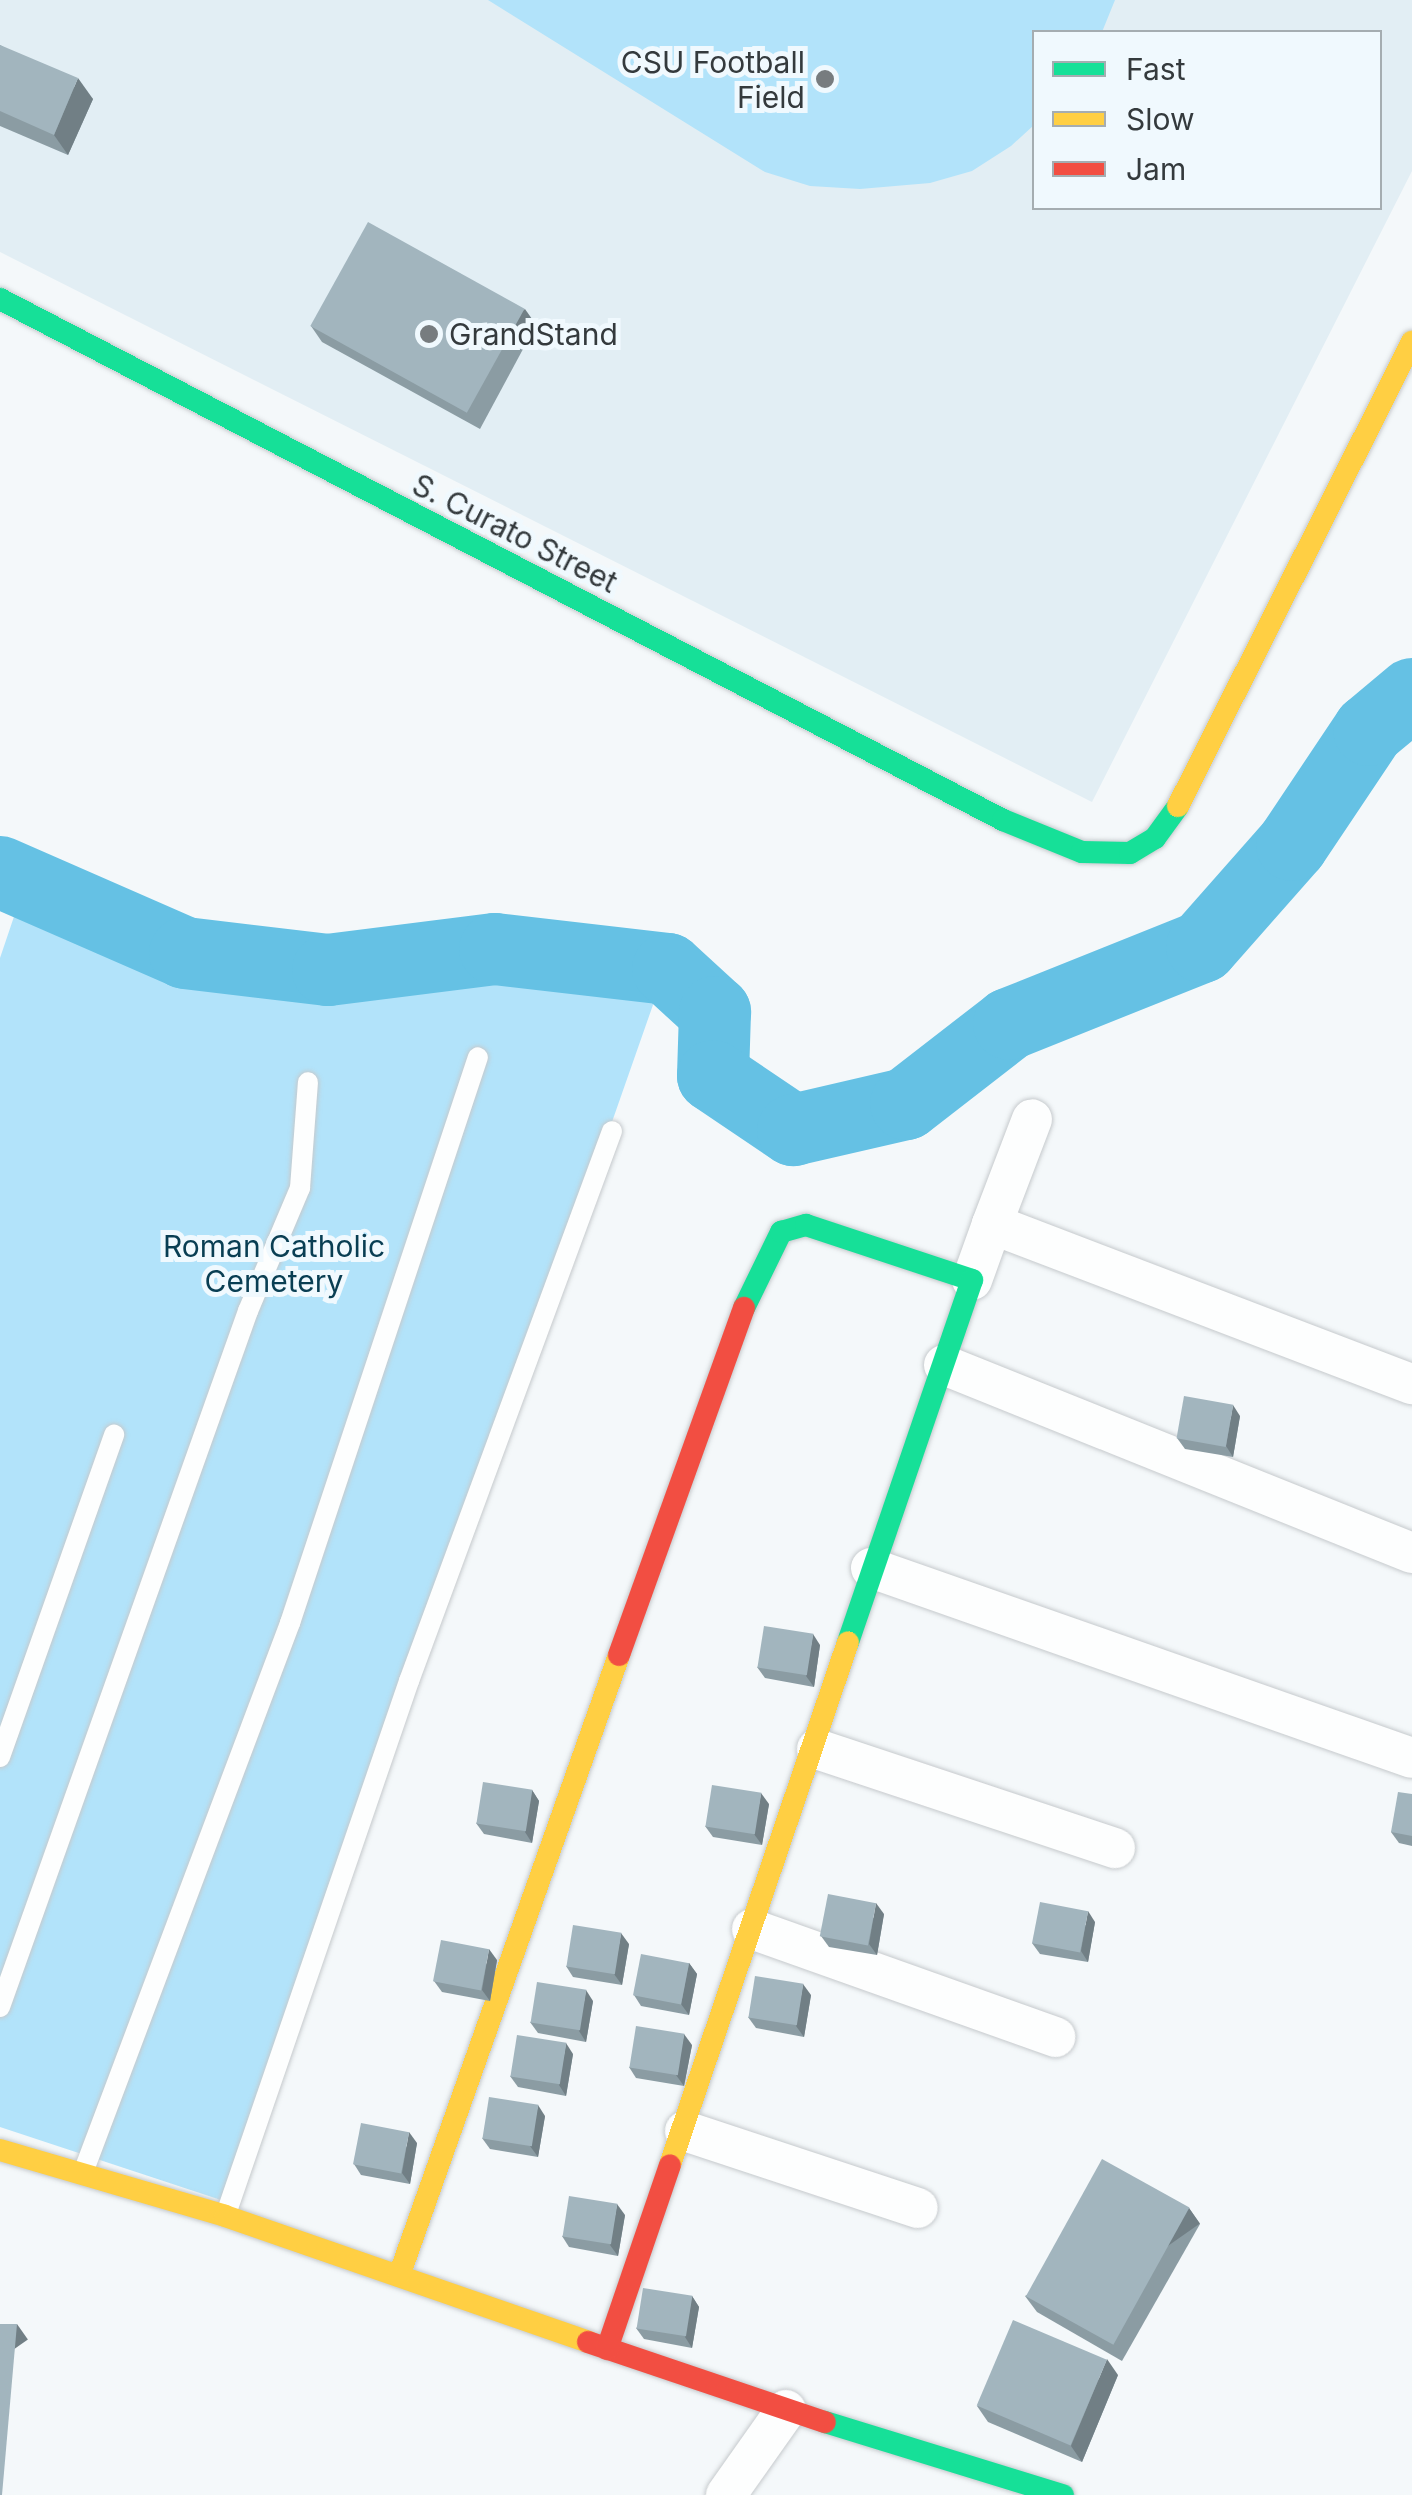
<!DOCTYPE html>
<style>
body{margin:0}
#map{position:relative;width:1412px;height:2495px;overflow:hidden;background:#f4f8fa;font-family:Inter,sans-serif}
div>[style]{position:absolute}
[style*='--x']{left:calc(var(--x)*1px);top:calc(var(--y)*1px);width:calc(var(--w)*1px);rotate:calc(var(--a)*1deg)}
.built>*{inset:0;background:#e2eef4}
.green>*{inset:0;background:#b2e3fa}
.river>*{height:72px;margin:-36px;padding:0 36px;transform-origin:36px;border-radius:36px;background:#65c1e4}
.roads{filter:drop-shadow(0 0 2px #c6cacd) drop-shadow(0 0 2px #c6cacd)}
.lane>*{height:20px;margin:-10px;padding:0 10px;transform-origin:10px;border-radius:10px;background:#fdfefe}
.street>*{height:40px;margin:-20px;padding:0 20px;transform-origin:20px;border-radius:20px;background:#fdfefe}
.fast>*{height:22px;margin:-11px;padding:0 11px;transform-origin:11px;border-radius:11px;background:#16e098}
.slow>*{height:22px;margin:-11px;padding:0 11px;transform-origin:11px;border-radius:11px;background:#ffcf43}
.jam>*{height:22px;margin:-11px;padding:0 11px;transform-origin:11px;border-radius:11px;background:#f24e42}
.wall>*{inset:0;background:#8b9ca3}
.shaded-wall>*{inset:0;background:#717f85;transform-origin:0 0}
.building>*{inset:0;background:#a2b5be;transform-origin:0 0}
.dots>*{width:28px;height:28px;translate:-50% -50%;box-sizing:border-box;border:5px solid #f0f9fe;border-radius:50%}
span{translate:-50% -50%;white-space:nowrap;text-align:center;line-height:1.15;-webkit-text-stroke:10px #f0f9fe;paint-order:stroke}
.poi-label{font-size:30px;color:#343a3d}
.right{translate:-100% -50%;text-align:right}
.left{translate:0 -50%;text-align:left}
.street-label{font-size:30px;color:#343a3d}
.park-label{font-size:30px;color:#093e53}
.legend{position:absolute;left:1032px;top:30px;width:350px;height:180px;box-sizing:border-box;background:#f0f9fe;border:2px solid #a5adb1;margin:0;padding:12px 18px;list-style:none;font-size:30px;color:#343a3d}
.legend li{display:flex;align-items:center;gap:20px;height:50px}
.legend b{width:50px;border:2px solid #a5adb1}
</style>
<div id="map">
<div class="built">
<div style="clip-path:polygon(evenodd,0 0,1412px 0,1412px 171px,1092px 802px,0 252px,0 0,1034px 32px,1380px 32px,1380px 208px,1034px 208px,1034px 32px)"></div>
</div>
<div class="green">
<div style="clip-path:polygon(488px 0,1115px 0,1102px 32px,1034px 32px,1034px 125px,1011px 146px,972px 171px,930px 183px,860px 189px,810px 186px,765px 172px)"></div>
<div style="clip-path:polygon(24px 887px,181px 977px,335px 991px,503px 956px,661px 982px,233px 2204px,0 2127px,0 958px)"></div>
</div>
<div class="river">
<div style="--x:0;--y:872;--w:202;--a:23.6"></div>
<div style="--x:185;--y:953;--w:144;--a:6.8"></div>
<div style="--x:328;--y:970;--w:168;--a:-7.2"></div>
<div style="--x:495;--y:949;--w:174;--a:6.6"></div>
<div style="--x:668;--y:969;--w:64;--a:42.5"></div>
<div style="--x:715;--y:1012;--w:64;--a:91.8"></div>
<div style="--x:713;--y:1076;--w:97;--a:34"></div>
<div style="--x:793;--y:1130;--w:116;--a:-13"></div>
<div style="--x:906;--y:1104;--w:130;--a:-37.8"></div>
<div style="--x:1009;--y:1024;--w:208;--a:-21.8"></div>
<div style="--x:1202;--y:947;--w:136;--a:-48.6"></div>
<div style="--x:1292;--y:845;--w:138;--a:-56.2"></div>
<div style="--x:1369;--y:730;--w:56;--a:-39.9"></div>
</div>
<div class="roads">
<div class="lane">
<div style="--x:0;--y:1757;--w:342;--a:-70.5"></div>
<div style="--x:0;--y:2007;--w:739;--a:-70.39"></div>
<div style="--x:248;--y:1311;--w:134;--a:-67.1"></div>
<div style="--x:300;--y:1188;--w:106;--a:-85.7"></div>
<div style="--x:84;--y:2170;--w:585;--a:-69.36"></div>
<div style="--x:290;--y:1623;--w:596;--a:-71.63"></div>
<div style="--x:226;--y:2214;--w:564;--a:-71.05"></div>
<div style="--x:409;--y:1681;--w:586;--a:-69.74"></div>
</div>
<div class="street">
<div style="--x:992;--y:1224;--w:112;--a:-69.1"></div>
<div style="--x:972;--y:1280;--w:59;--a:-70.3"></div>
<div style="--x:992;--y:1224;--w:449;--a:20.9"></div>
<div style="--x:944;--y:1365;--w:504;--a:21.89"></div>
<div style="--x:871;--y:1568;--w:573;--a:19.35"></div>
<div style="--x:817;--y:1749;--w:314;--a:18.4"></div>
<div style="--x:752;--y:1929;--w:322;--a:19.6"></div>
<div style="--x:685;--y:2131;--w:245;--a:18.3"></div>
<div style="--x:726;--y:2495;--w:104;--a:-54.8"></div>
</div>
<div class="fast">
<div style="--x:0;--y:299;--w:1130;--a:27.45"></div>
<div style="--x:1003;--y:820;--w:85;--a:22.1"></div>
<div style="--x:1082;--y:852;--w:48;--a:1.2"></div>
<div style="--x:1130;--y:853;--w:29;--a:-31"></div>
<div style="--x:1155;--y:838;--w:39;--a:-54"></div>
<div style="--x:744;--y:1308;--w:85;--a:-64"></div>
<div style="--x:781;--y:1232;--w:26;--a:-16"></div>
<div style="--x:806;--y:1225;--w:175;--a:18.3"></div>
<div style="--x:972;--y:1280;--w:383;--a:108.9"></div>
<div style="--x:825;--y:2422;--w:249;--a:17.1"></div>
</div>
<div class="slow">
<div style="--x:1178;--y:806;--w:520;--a:-63.24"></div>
<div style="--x:0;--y:2150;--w:234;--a:16.3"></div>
<div style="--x:225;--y:2216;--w:384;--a:19.1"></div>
<div style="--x:670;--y:2165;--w:552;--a:-71.2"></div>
<div style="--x:399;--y:2276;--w:659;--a:-70.49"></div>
</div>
<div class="jam">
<div style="--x:619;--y:1655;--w:369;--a:-70.2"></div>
<div style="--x:588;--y:2342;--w:250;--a:18.7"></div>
<div style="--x:607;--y:2349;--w:194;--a:-71.1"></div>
</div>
</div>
<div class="wall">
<div style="clip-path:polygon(0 45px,93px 99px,68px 155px,0 126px)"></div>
<div style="clip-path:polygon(536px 325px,480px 429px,322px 342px,311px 326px)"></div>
<div style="clip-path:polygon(1240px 1416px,1233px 1457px,1185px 1449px,1177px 1438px)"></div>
<div style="clip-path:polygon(820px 1645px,814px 1687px,765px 1678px,757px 1667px)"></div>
<div style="clip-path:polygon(532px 1790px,539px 1801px,532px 1843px,484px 1834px,476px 1823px)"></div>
<div style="clip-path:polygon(1412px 1794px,1412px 1846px,1399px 1843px,1391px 1832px)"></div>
<div style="clip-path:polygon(769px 1804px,762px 1845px,713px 1837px,705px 1826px)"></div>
<div style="clip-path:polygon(884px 1914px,877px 1955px,829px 1947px,821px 1936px)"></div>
<div style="clip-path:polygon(1095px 1922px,1088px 1962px,1040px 1954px,1032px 1943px)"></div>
<div style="clip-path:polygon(629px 1944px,622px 1985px,573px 1977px,566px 1966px)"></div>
<div style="clip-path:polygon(497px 1960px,490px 2001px,442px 1992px,434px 1981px)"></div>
<div style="clip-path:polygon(689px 1963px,697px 1974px,689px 2015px,641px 2006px,634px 1995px)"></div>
<div style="clip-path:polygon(811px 1995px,804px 2037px,756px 2028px,748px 2017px)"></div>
<div style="clip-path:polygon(593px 2001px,586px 2042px,538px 2033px,530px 2022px)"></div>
<div style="clip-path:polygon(692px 2045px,684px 2086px,636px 2078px,629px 2067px)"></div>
<div style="clip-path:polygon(573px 2054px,566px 2096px,518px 2087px,510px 2076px)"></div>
<div style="clip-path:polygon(545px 2116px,538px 2157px,490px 2149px,482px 2138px)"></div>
<div style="clip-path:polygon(417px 2143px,410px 2184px,361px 2175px,354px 2164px)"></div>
<div style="clip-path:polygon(1189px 2208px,1200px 2224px,1122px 2361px,1037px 2312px,1025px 2296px)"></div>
<div style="clip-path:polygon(625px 2215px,618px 2256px,569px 2247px,562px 2236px)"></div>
<div style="clip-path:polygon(692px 2296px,699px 2307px,692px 2348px,644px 2339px,636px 2328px)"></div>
<div style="clip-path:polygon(1118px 2375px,1082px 2462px,988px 2422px,977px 2406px)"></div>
</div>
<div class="shaded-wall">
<div style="clip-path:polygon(78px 78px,93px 99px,68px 155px,54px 135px)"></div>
<div style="left:525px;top:309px;width:19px;height:118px;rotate:55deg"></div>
<div style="clip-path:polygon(1233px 1405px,1240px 1416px,1233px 1457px,1226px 1446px)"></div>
<div style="clip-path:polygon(813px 1634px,820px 1645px,814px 1687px,806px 1676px)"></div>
<div style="clip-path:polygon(532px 1790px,539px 1801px,532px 1843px,525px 1832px)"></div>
<div style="clip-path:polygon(761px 1793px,769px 1804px,762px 1845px,754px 1834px)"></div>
<div style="clip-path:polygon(876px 1903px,884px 1914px,877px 1955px,869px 1944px)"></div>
<div style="clip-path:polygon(1088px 1911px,1095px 1922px,1088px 1962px,1081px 1951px)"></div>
<div style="clip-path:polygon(621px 1933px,629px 1944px,622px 1985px,614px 1974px)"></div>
<div style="clip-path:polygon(489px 1949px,497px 1960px,490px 2001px,482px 1990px)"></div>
<div style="clip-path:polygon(689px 1963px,697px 1974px,689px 2015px,681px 2004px)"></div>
<div style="clip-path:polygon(803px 1984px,811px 1995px,804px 2037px,796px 2026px)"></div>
<div style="clip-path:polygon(586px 1990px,593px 2001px,586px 2042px,579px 2031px)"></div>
<div style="clip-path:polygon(684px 2034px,692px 2045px,684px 2086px,676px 2075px)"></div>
<div style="clip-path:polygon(566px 2043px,573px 2054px,566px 2096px,559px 2085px)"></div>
<div style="clip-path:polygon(538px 2105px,545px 2116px,538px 2157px,530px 2146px)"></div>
<div style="clip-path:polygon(409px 2132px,417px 2143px,410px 2184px,402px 2173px)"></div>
<div style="clip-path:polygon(617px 2204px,625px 2215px,618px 2256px,610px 2245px)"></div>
<div style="left:1189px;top:2208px;width:19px;height:158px;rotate:55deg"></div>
<div style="clip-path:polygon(692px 2296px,699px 2307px,692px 2348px,685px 2337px)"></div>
<div style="left:17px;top:2324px;width:19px;height:172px;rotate:55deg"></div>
<div style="clip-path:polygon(1107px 2359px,1118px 2375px,1082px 2462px,1071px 2446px)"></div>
</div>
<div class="building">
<div style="clip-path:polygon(0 45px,78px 78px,54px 135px,0 111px)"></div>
<div style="left:368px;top:222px;width:179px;height:119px;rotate:29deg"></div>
<div style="left:1184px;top:1396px;width:50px;height:43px;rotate:10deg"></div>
<div style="left:764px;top:1626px;width:50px;height:42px;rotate:9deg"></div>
<div style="left:483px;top:1782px;width:50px;height:42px;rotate:9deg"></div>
<div style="left:712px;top:1785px;width:50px;height:42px;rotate:9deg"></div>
<div style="clip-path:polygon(1398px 1792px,1412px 1794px,1412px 1836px,1391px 1832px)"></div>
<div style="left:828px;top:1894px;width:49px;height:43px;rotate:11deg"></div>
<div style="left:1040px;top:1902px;width:49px;height:42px;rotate:11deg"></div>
<div style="left:573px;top:1925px;width:49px;height:42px;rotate:9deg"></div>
<div style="left:441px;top:1940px;width:49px;height:42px;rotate:11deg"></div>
<div style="left:641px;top:1954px;width:49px;height:42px;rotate:11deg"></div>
<div style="left:755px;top:1976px;width:49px;height:42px;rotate:9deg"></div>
<div style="left:537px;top:1982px;width:50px;height:41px;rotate:9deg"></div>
<div style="left:636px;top:2026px;width:49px;height:42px;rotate:9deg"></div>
<div style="left:517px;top:2035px;width:50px;height:42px;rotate:9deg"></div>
<div style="left:489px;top:2097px;width:50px;height:42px;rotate:9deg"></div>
<div style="left:361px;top:2123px;width:49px;height:42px;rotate:11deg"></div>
<div style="left:1102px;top:2159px;width:100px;height:157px;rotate:29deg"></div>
<div style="left:569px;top:2196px;width:49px;height:41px;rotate:9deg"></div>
<div style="left:643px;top:2288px;width:50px;height:41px;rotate:9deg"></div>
<div style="left:1013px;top:2320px;width:102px;height:93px;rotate:23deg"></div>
<div style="clip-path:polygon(0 2324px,17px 2324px,2px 2495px,0 2495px)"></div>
</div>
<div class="dots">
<div style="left:825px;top:79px;background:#777c7f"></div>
<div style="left:429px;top:334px;background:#777c7f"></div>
</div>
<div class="poi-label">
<span class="right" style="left:805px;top:79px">CSU Football<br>Field</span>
<span class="left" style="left:449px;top:334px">GrandStand</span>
</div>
<div class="street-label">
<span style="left:515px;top:533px;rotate:27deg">S. Curato Street</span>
</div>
<div class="park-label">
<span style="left:274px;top:1263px">Roman Catholic<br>Cemetery</span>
</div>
<ul class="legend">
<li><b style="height:12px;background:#16e098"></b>Fast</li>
<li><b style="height:12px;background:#ffcf43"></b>Slow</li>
<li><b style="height:12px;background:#f24e42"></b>Jam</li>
</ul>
</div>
